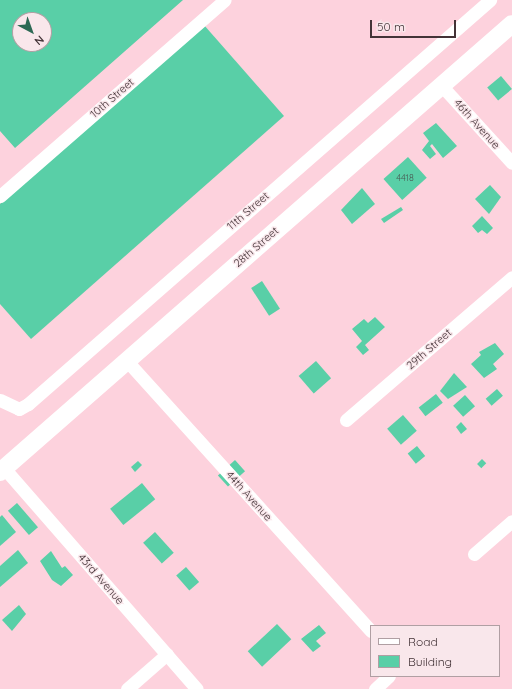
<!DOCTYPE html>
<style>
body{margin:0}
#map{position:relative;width:512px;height:689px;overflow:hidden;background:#fdd2dd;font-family:Quicksand,sans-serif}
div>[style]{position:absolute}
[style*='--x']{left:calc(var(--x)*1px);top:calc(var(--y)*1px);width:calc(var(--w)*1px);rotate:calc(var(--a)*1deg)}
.building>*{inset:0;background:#59cfa7;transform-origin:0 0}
.street>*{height:13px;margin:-6.5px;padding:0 6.5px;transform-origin:6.5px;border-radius:6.5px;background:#fff}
.secondary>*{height:18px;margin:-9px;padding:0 9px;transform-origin:9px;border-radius:9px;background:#fff}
span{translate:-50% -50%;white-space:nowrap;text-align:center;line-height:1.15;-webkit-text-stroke:3px #f9e7eb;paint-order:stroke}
.number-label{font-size:9px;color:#485a53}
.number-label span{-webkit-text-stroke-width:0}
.street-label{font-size:11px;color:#433337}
.legend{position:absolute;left:370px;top:625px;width:130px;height:52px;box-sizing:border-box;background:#f9e7eb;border:1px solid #b09fa3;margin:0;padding:5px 7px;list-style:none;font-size:12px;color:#433337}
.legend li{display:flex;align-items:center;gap:8px;height:20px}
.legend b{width:20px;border:1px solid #b09fa3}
.north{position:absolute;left:12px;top:12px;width:40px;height:40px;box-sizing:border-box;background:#f9e7eb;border:1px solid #b09fa3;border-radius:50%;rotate:139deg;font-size:11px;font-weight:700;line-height:16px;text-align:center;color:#433337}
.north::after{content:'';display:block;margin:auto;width:14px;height:18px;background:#2d6954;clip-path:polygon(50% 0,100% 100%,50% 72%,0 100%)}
.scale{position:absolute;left:370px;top:20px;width:86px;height:18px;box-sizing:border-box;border:2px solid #433337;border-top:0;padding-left:5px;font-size:12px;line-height:14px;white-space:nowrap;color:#433337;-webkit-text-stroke:3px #f9e7eb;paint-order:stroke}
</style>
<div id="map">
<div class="building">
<div style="clip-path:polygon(evenodd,0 0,183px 0,15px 148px,0 131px,0 0,20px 20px,44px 20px,44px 44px,20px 44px,20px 20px)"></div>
<div style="clip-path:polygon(204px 25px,284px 116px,31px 339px,0 304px,0 204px)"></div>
<div style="left:501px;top:76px;width:17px;height:18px;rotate:50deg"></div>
<div style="clip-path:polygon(436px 123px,457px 146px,443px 158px,432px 144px,430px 146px,436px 154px,430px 159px,422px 150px,429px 141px,423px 133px)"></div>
<div style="left:408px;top:157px;width:28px;height:33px;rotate:48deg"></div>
<div style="clip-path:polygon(490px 185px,501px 197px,489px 214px,475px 199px)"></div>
<div style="clip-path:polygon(362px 188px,375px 204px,352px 224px,341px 210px)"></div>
<div style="clip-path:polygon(401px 207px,403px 210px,384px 223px,381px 219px)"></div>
<div style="clip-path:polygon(482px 216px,493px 228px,487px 234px,482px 230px,478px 233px,472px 226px)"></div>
<div style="left:262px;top:281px;width:33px;height:13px;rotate:57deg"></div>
<div style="clip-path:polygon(375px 317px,385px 327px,365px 345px,369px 350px,363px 355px,356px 347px,362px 341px,352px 329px,364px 319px,368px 323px)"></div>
<div style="clip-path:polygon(495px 343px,504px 354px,493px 364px,497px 369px,484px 378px,471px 364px,481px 355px,479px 352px)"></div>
<div style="left:316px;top:361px;width:23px;height:23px;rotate:49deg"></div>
<div style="clip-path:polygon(454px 373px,467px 387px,448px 399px,440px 391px)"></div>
<div style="left:497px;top:389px;width:9px;height:15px;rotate:49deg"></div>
<div style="left:436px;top:394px;width:11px;height:22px;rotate:52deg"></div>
<div style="left:465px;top:395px;width:15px;height:16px;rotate:48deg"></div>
<div style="left:403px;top:415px;width:21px;height:21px;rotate:49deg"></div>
<div style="clip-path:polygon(461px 422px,467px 429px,461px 434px,456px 427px)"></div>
<div style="left:417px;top:446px;width:13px;height:12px;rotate:51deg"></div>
<div style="left:482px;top:459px;width:6px;height:7px;rotate:45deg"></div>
<div style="left:235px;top:460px;width:15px;height:23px;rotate:48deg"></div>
<div style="clip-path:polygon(138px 461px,142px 465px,135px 472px,131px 467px)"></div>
<div style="left:142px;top:483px;width:21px;height:41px;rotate:51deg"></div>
<div style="left:17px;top:503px;width:32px;height:12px;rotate:49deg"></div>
<div style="clip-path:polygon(2px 515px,16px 532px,0 546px,0 517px)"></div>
<div style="left:155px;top:532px;width:28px;height:16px;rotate:48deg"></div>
<div style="clip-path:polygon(18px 550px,28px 563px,0 587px,0 566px)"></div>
<div style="clip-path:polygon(51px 551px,62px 568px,65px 566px,73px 575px,61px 586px,52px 580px,40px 561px)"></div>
<div style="left:186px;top:567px;width:20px;height:13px;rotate:49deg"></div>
<div style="clip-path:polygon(19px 605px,26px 614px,12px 631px,2px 620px)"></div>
<div style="left:277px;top:624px;width:21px;height:40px;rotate:47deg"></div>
<div style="clip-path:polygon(319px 625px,326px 633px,316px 641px,321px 646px,313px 652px,301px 639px)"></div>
</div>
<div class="street">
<div style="--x:441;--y:85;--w:105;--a:47.7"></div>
<div style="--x:0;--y:196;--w:298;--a:-41.1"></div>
<div style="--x:127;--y:361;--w:364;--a:47.9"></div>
<div style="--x:0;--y:400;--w:21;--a:25"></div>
<div style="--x:19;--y:409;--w:10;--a:-29"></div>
<div style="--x:28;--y:404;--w:614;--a:-41.17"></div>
<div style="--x:346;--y:420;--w:219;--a:-40.7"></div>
<div style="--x:4;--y:468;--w:293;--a:48.9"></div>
<div style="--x:474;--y:554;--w:50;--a:-41"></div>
<div style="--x:127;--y:689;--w:53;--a:-41.2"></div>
<div style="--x:375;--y:689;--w:19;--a:-43"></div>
</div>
<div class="secondary">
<div style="--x:0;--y:472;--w:680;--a:-41.19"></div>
</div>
<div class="number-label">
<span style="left:405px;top:178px">4418</span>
</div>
<div class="street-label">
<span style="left:112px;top:98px;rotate:-41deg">10th Street</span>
<span style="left:477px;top:124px;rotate:48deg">46th Avenue</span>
<span style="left:248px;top:211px;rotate:-41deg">11th Street</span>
<span style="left:256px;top:247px;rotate:-41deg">28th Street</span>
<span style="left:429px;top:349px;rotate:-41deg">29th Street</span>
<span style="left:249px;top:496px;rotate:48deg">44th Avenue</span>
<span style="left:101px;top:579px;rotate:49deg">43rd Avenue</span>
</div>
<ul class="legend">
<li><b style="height:5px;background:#fff"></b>Road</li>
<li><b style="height:11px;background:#59cfa7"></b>Building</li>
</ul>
<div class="north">N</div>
<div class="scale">50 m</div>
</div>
